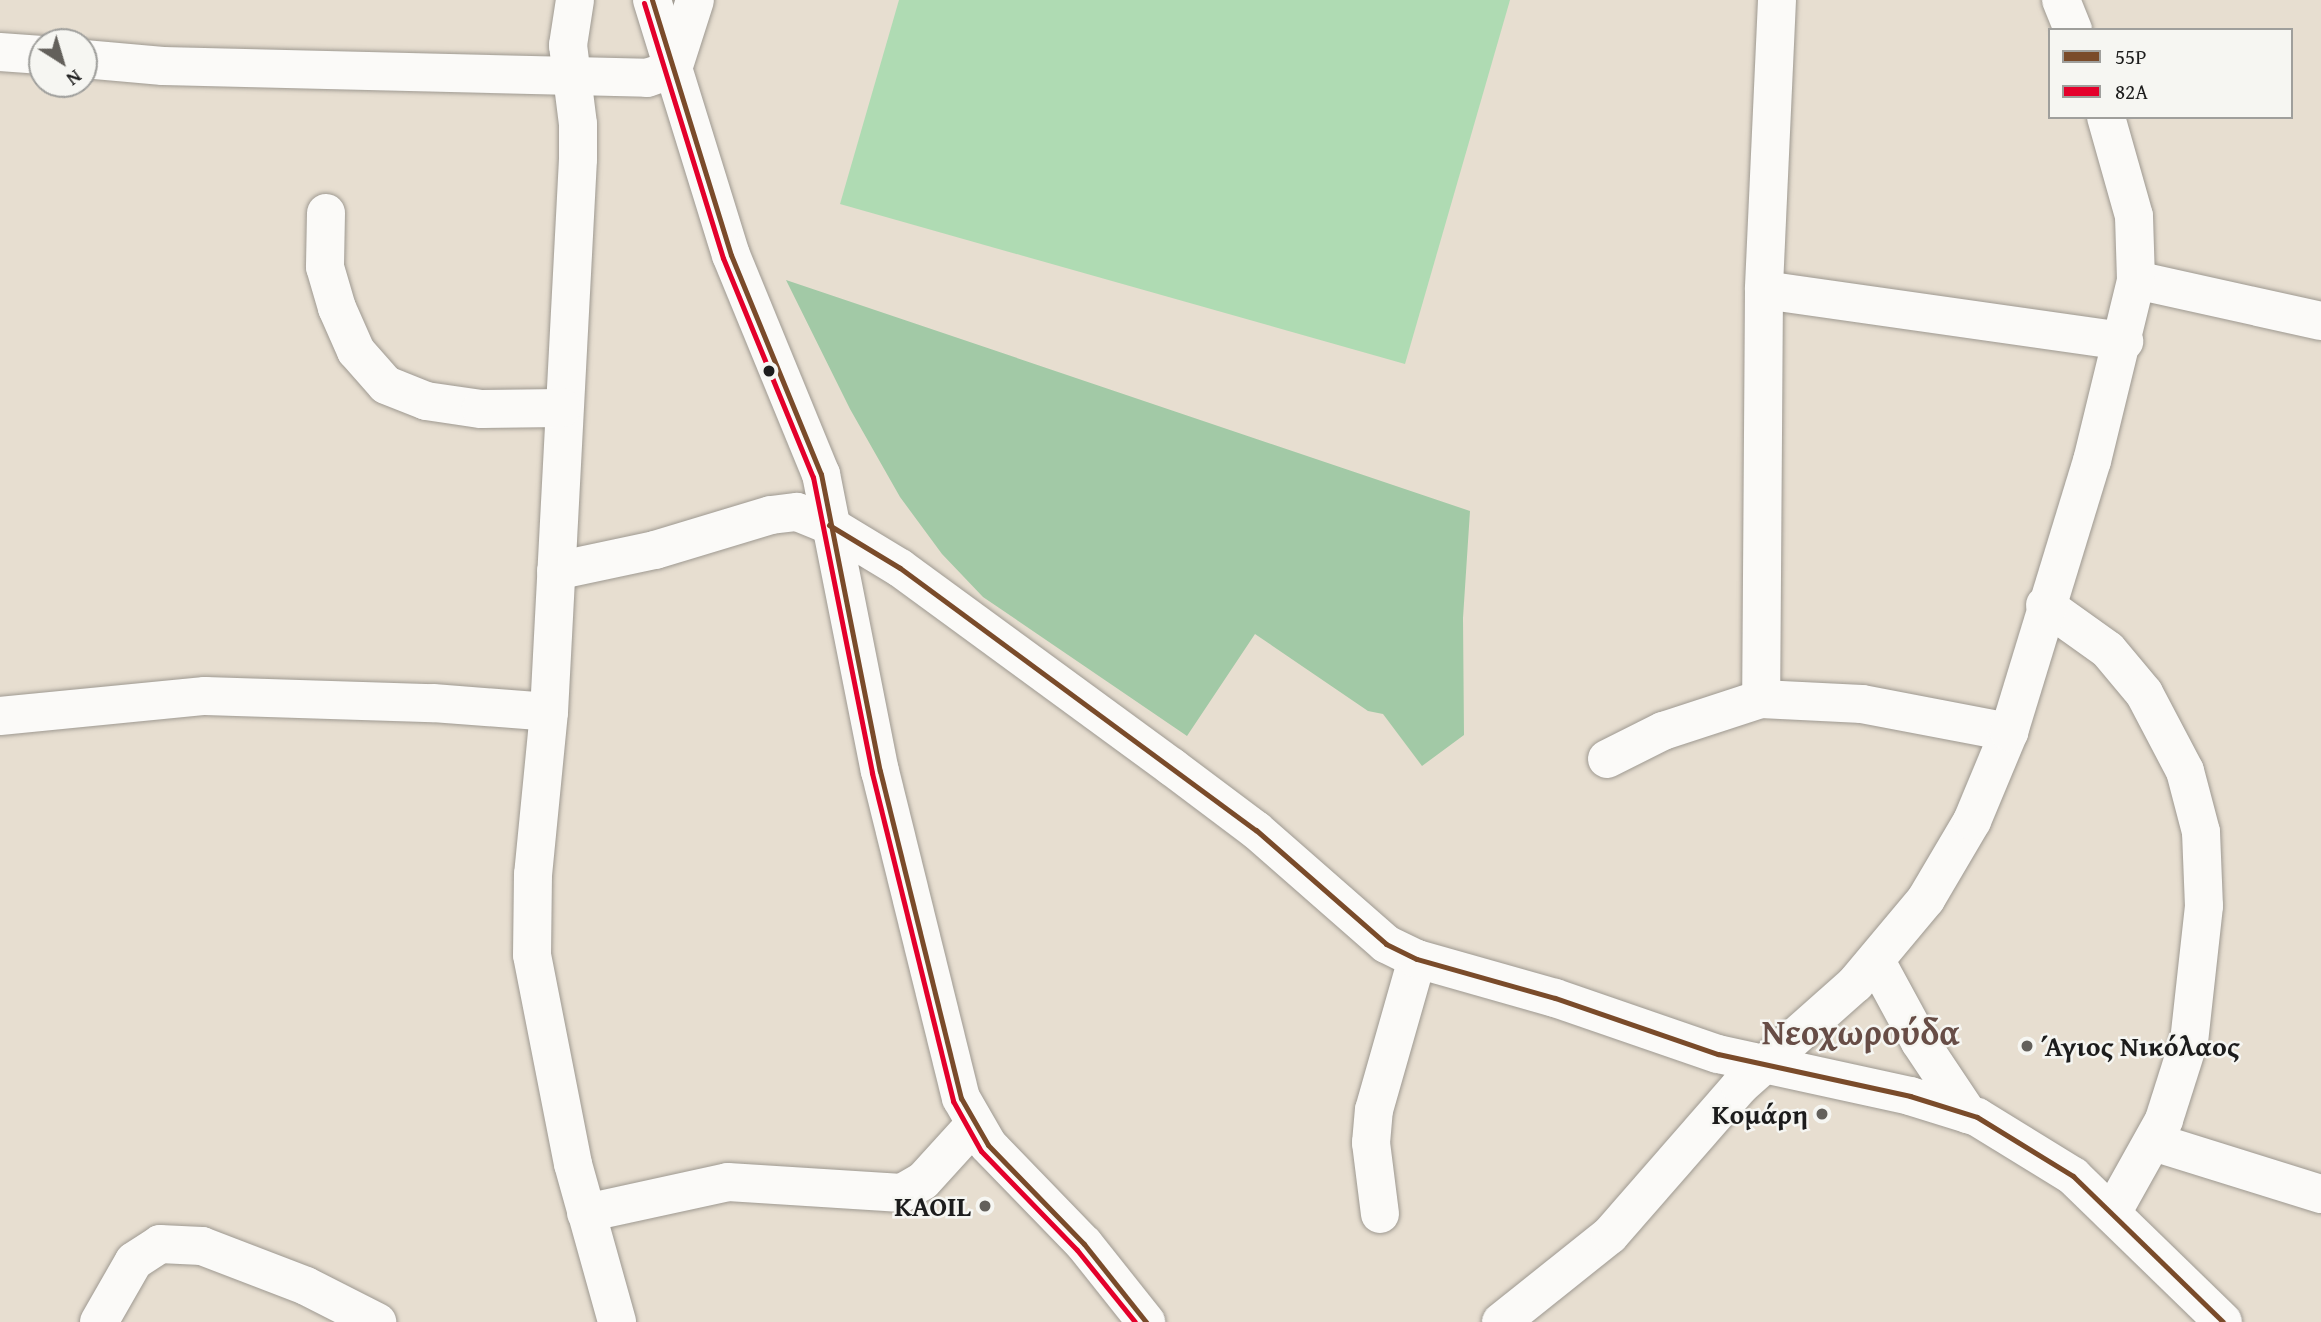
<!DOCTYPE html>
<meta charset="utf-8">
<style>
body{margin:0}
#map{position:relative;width:2321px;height:1322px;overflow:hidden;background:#e7ded0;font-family:"Gentium Book Plus",serif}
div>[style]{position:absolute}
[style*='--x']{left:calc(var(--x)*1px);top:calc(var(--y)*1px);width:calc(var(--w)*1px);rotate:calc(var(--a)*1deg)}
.green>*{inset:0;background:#afdbb3}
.forest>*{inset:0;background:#a2c9a6}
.roads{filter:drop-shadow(0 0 2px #9e9991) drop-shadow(0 0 2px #9e9991)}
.street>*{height:38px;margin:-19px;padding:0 19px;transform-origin:19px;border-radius:19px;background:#fbfaf8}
.secondary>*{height:38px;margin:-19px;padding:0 19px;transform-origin:19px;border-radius:19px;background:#fbfaf8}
.bus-1>*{height:5px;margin:-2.5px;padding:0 2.5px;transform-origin:2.5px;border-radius:2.5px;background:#7a4b2a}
.bus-2>*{height:5px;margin:-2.5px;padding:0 2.5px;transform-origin:2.5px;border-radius:2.5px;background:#e4002b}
.dots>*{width:19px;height:19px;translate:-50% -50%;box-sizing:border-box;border:4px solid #f6f6f2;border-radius:50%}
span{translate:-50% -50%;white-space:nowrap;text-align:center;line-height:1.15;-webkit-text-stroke:5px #f6f6f2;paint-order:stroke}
.poi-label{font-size:28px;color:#1c1c1c;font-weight:700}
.left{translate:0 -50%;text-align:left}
.right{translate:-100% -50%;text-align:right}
.district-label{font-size:35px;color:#674d46;font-weight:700}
.legend{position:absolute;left:2048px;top:28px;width:245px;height:91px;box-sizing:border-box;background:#f6f6f2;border:2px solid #9f9f9c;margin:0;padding:9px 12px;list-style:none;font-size:21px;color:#1c1c1c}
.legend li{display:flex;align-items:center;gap:14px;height:35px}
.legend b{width:35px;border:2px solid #9f9f9c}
.north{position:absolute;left:28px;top:28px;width:70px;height:70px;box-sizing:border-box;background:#f6f6f2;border:2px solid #9f9f9c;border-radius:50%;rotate:143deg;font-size:19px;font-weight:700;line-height:28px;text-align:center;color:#1c1c1c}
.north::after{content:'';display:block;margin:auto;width:24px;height:32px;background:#63605b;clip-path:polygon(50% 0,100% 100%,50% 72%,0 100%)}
</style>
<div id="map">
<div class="green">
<div style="clip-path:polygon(899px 0,1510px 0,1405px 364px,840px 204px)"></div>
</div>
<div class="forest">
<div style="clip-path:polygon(786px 280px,1470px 511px,1463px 618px,1464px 735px,1422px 766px,1383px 714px,1368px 711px,1255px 634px,1187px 736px,983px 597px,942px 554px,900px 497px,850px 409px)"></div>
</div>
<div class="roads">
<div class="street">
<div style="--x:575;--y:0;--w:46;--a:98.8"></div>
<div style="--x:568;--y:45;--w:80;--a:82.8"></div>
<div style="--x:578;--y:124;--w:35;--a:90"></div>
<div style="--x:578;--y:159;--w:554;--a:93"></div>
<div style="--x:549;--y:712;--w:163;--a:95.6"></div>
<div style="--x:533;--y:874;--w:81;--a:90.7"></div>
<div style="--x:532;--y:955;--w:213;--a:78.9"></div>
<div style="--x:573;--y:1164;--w:164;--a:74.4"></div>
<div style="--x:1777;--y:0;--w:290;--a:92.6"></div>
<div style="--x:1764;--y:290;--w:409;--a:90.4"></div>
<div style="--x:1761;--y:699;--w:101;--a:2.8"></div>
<div style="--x:1862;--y:704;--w:150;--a:10.8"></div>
<div style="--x:0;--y:52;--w:42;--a:4.1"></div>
<div style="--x:84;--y:59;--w:79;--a:5.1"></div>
<div style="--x:163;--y:66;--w:484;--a:1.4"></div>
<div style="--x:647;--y:78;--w:28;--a:-19"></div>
<div style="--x:673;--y:69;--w:72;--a:-72.3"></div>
<div style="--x:326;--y:213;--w:54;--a:91.1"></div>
<div style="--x:325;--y:267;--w:43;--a:73.7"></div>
<div style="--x:337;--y:308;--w:47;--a:66.2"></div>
<div style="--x:356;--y:351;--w:45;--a:48.6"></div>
<div style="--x:386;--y:385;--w:43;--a:21.8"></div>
<div style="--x:426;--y:401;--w:56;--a:8.3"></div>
<div style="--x:481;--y:409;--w:81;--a:-0.7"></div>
<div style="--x:2136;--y:280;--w:189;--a:12.5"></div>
<div style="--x:1764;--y:290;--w:364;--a:8.1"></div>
<div style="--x:556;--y:571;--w:101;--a:-12"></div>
<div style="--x:655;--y:550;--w:121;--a:-16.8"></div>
<div style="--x:771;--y:515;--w:26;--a:-7"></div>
<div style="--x:797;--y:512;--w:35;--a:22"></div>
<div style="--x:2045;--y:605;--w:77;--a:35.5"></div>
<div style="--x:2108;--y:650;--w:56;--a:50.1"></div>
<div style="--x:2144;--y:693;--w:88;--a:62.3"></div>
<div style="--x:2185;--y:771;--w:63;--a:75.3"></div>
<div style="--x:2201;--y:832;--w:74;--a:87.7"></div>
<div style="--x:2204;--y:906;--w:136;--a:96.3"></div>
<div style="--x:2189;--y:1041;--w:83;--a:107.6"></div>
<div style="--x:2164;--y:1120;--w:107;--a:119.2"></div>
<div style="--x:0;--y:716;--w:206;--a:-5.6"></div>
<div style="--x:205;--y:696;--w:228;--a:1.8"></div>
<div style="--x:433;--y:703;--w:116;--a:4.4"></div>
<div style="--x:1607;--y:759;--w:63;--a:-26.6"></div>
<div style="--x:1663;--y:731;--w:103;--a:-18.1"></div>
<div style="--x:2154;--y:1142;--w:175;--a:17.3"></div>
<div style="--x:586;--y:1213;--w:145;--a:-12.3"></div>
<div style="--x:728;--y:1182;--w:174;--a:3.6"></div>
<div style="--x:902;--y:1193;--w:24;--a:-30"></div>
<div style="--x:923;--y:1181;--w:76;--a:-47.7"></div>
<div style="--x:1380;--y:1214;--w:72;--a:-97.2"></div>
<div style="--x:1371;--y:1143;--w:33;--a:-85"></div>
<div style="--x:1374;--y:1110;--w:157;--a:-74.1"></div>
<div style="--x:99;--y:1322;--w:70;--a:-60.2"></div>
<div style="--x:134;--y:1261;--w:31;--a:-33"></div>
<div style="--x:160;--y:1244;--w:42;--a:2.7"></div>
<div style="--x:202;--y:1246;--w:111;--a:21"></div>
<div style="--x:306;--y:1286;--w:80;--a:26.9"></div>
</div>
<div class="secondary">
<div style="--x:652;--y:0;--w:267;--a:72.8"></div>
<div style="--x:731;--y:255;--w:237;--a:67.7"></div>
<div style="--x:821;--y:474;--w:303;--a:78.8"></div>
<div style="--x:880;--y:771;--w:337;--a:76.1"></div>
<div style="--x:961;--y:1098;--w:54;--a:60.1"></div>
<div style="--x:988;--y:1145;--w:138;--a:45.9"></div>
<div style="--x:1084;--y:1244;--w:100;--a:51.5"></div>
<div style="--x:2061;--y:0;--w:32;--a:68"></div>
<div style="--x:829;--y:525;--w:83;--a:31.2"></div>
<div style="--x:900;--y:568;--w:337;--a:36.2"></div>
<div style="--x:1172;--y:767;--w:105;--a:36.9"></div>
<div style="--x:1256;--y:830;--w:173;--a:41.2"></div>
<div style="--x:1386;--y:944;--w:34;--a:26"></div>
<div style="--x:1417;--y:959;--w:143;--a:15.8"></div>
<div style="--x:1555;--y:998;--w:172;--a:19"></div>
<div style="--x:1718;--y:1054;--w:197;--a:12.3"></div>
<div style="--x:1910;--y:1096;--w:70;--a:17.4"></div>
<div style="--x:1977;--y:1117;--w:113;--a:31.6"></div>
<div style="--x:2073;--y:1176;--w:209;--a:44.2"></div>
<div style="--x:1876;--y:961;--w:92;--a:61.5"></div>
<div style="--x:1920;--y:1042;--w:87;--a:56.3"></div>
<div style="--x:1501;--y:1322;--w:139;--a:-38.6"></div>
<div style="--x:1610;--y:1235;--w:198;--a:-48.9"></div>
<div style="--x:1740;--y:1086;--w:154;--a:-41.6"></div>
<div style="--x:1855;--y:984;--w:111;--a:-50.1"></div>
<div style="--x:1926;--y:899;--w:91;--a:-59.5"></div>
<div style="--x:1972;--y:821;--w:96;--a:-67.4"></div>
<div style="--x:2009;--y:732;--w:283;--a:-73"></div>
<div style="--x:2092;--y:461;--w:186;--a:-76.3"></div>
<div style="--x:2136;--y:280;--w:64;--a:-91.8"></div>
<div style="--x:2134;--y:216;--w:103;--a:-105.8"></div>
</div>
</div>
<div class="bus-1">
<div style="--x:652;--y:0;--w:267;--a:72.8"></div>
<div style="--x:731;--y:255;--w:237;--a:67.7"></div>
<div style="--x:821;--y:474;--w:303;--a:78.8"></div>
<div style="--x:880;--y:771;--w:337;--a:76.1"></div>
<div style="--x:961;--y:1098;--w:54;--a:60.1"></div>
<div style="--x:988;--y:1145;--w:138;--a:45.9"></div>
<div style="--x:1084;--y:1244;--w:100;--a:51.5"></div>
<div style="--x:829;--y:525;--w:83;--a:31.2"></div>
<div style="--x:900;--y:568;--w:442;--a:36.4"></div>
<div style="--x:1256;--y:830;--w:173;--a:41.2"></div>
<div style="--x:1386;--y:944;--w:34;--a:26"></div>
<div style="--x:1417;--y:959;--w:143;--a:15.8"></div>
<div style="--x:1555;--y:998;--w:172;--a:19"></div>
<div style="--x:1718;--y:1054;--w:197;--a:12.3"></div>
<div style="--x:1910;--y:1096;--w:70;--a:17.4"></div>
<div style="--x:1977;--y:1117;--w:113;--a:31.6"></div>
<div style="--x:2073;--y:1176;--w:209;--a:44.2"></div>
</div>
<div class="bus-2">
<div style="--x:644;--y:3;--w:267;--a:72.8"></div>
<div style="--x:723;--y:258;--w:237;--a:67.7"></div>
<div style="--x:813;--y:477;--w:302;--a:78.7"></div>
<div style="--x:872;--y:773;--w:338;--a:76.1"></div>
<div style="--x:953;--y:1101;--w:57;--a:60.8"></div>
<div style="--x:981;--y:1151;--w:138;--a:45.9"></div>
<div style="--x:1077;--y:1250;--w:92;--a:51.1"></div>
</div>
<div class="dots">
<div style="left:769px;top:371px;background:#1c1c1c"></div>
<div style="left:2027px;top:1046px;background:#63605b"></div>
<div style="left:1822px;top:1114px;background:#63605b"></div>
<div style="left:985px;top:1206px;background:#63605b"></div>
</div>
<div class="poi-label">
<span class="left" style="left:2041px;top:1046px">Άγιος Νικόλαος</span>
<span class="right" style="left:1808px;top:1114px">Κομάρη</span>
<span class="right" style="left:971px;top:1206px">KAOIL</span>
</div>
<div class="district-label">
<span style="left:1861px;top:1032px">Νεοχωρούδα</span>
</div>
<ul class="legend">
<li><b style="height:9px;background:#7a4b2a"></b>55Ρ</li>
<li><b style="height:9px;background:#e4002b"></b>82Α</li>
</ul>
<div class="north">N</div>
</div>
